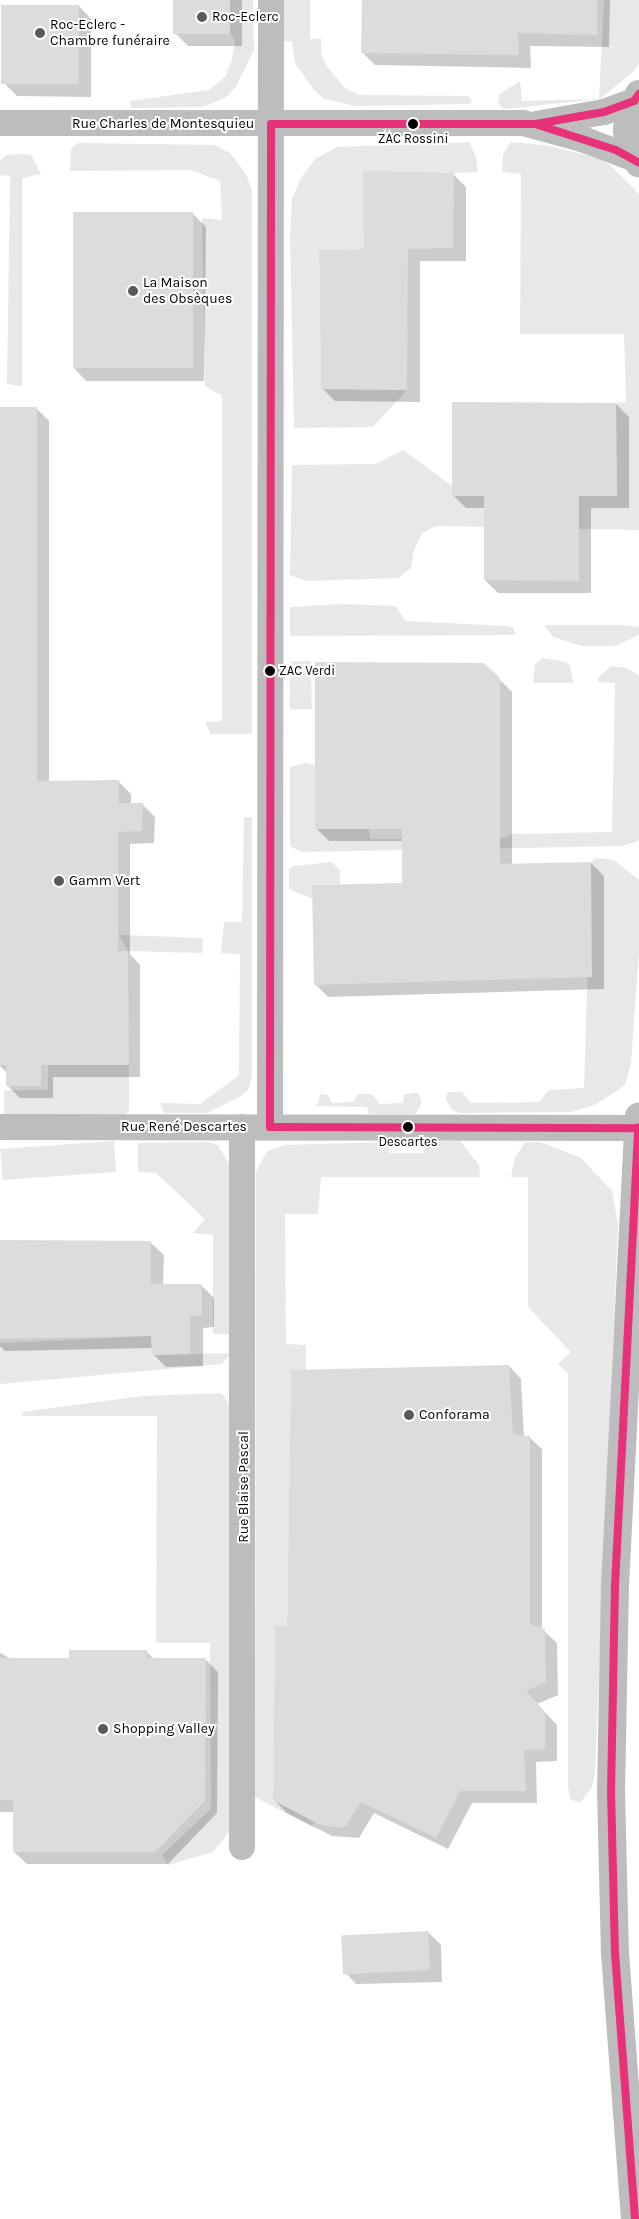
<!DOCTYPE html>
<meta charset="utf-8">
<style>
body{margin:0}
#map{position:relative;width:639px;height:2219px;overflow:hidden;background:#fff;font-family:Karla,sans-serif}
div>[style]{position:absolute}
[style*='--x']{left:calc(var(--x)*1px);top:calc(var(--y)*1px);width:calc(var(--w)*1px);rotate:calc(var(--a)*1deg)}
.green>*{inset:0;background:#e8e8e8;transform-origin:0 0}
.shadow>*{inset:0;background:#0003}
.building>*{inset:0;background:#dcdcdc;transform-origin:0 0}
.minor>*{height:26px;margin:-13px;padding:0 13px;transform-origin:13px;border-radius:13px;background:#bdbdbd}
.tertiary>*{height:28px;margin:-14px;padding:0 14px;transform-origin:14px;border-radius:14px;background:#bdbdbd}
.bus-1>*{height:8px;margin:-4px;padding:0 4px;transform-origin:4px;border-radius:4px;background:#e73178}
.dots>*{width:14px;height:14px;translate:-50% -50%;box-sizing:border-box;border:2px solid #fff;border-radius:50%}
span{translate:-50% -50%;white-space:nowrap;text-align:center;line-height:1.15;-webkit-text-stroke:4px #fff;paint-order:stroke}
.bus-label{font-size:13px;color:#000}
.left{translate:0 -50%;text-align:left}
.poi-label{font-size:14px;color:#000}
.street-label{font-size:14px;color:#000}
</style>
<div id="map">
<div class="green">
<div style="clip-path:polygon(230px 0,253px 0,254px 50px,235px 88px,225px 98px,203px 107px,131px 108px,130px 101px,209px 90px,225px 77px,232px 60px,235px 40px,230px 33px)"></div>
<div style="clip-path:polygon(283px 0,310px 0,310px 39px,321px 38px,321px 53px,327px 67px,346px 89px,360px 95px,468px 96px,472px 100px,471px 104px,355px 106px,324px 99px,313px 89px,295px 63px,292px 41px,283px 41px)"></div>
<div style="clip-path:polygon(604px 0,639px 0,639px 63px,634px 71px,600px 99px,505px 109px,501px 107px,498px 103px,500px 94px,520px 81px,522px 101px,599px 99px)"></div>
<div style="clip-path:polygon(469px 142px,476px 157px,478px 172px,454px 173px,364px 249px,319px 250px,321px 389px,407px 390px,373px 427px,294px 428px,290px 235px,292px 199px,301px 178px,315px 159px,337px 147px)"></div>
<div style="clip-path:polygon(511px 142px,550px 146px,596px 158px,610px 165px,639px 194px,639px 530px,436px 526px,422px 533px,414px 550px,411px 568px,398px 578px,307px 581px,290px 575px,292px 465px,375px 464px,403px 450px,452px 486px,617px 496px,616px 403px,626px 402px,624px 334px,520px 334px,521px 174px,502px 172px,503px 154px)"></div>
<div style="clip-path:polygon(78px 143px,215px 145px,230px 153px,246px 174px,252px 190px,252px 734px,211px 734px,205px 722px,222px 721px,222px 396px,205px 386px,202px 218px,222px 220px,220px 181px,191px 170px,70px 171px,71px 149px)"></div>
<div style="clip-path:polygon(21px 154px,31px 155px,41px 174px,22px 178px,22px 386px,7px 384px,10px 176px,0 175px,0 160px,7px 155px)"></div>
<div style="clip-path:polygon(340px 604px,396px 606px,405px 621px,507px 626px,513px 628px,516px 635px,290px 636px,290px 607px)"></div>
<div style="clip-path:polygon(544px 625px,623px 625px,639px 627px,639px 635px,615px 646px,582px 646px,553px 637px)"></div>
<div style="clip-path:polygon(542px 658px,566px 662px,570px 665px,573px 683px,533px 683px,535px 664px)"></div>
<div style="left:311px;top:661px;width:48px;height:22px;rotate:89deg"></div>
<div style="clip-path:polygon(611px 666px,627px 668px,639px 676px,639px 840px,636px 842px,622px 846px,301px 852px,290px 846px,290px 767px,306px 763px,315px 765px,315px 829px,369px 829px,370px 839px,504px 838px,512px 834px,612px 832px,615px 683px,598px 682px,598px 678px)"></div>
<div style="clip-path:polygon(244px 817px,252px 817px,252px 1076px,248px 1090px,241px 1096px,207px 1113px,164px 1113px,160px 1103px,200px 1104px,239px 1075px,240px 954px,221px 953px,224px 922px,242px 922px)"></div>
<div style="clip-path:polygon(596px 858px,614px 860px,639px 880px,639px 951px,631px 1063px,625px 1085px,595px 1105px,571px 1112px,459px 1113px,451px 1109px,446px 1099px,448px 1092px,462px 1092px,471px 1103px,539px 1102px,549px 1090px,584px 1088px,591px 862px)"></div>
<div style="clip-path:polygon(332px 862px,340px 871px,340px 884px,312px 885px,312px 899px,289px 889px,289px 869px,293px 866px)"></div>
<div style="clip-path:polygon(119px 935px,203px 938px,202px 953px,128px 951px)"></div>
<div style="clip-path:polygon(48px 1065px,129px 1065px,129px 1111px,124px 1115px,4px 1115px,4px 1090px,48px 1090px)"></div>
<div style="clip-path:polygon(418px 1093px,422px 1103px,416px 1114px,369px 1114px,367px 1107px,314px 1106px,319px 1101px,320px 1094px,328px 1095px,332px 1103px,354px 1102px,358px 1094px,372px 1094px,379px 1104px,403px 1103px,404px 1094px)"></div>
<div style="left:114px;top:1141px;width:31px;height:114px;rotate:86deg"></div>
<div style="clip-path:polygon(460px 1141px,479px 1165px,480px 1177px,321px 1177px,318px 1214px,285px 1214px,286px 1344px,306px 1345px,306px 1370px,291px 1370px,287px 1626px,275px 1626px,273px 1800px,314px 1822px,312px 1827px,255px 1797px,256px 1172px,267px 1151px,285px 1145px,389px 1142px,389px 1153px,424px 1153px,424px 1142px)"></div>
<div style="clip-path:polygon(208px 1142px,218px 1145px,229px 1164px,231px 1334px,213px 1334px,213px 1235px,193px 1233px,205px 1219px,156px 1173px,138px 1172px,138px 1143px)"></div>
<div style="clip-path:polygon(525px 1142px,540px 1142px,581px 1158px,612px 1191px,618px 1224px,595px 1773px,592px 1787px,580px 1803px,570px 1799px,568px 1786px,568px 1374px,558px 1364px,571px 1352px,528px 1307px,528px 1177px,511px 1177px,515px 1158px)"></div>
<div style="clip-path:polygon(151px 1336px,152px 1355px,231px 1353px,222px 1364px,0 1384px,0 1343px)"></div>
<div style="clip-path:polygon(222px 1393px,231px 1408px,230px 1831px,213px 1852px,168px 1865px,162px 1855px,211px 1809px,210px 1643px,156px 1643px,157px 1416px,23px 1416px,22px 1412px,143px 1396px)"></div>
</div>
<div class="shadow">
<div style="clip-path:polygon(174px 0,242px 0,242px 46px,188px 46px,175px 33px)"></div>
<div style="clip-path:polygon(363px 0,610px 0,609px 47px,530px 46px,531px 68px,375px 65px,362px 52px)"></div>
<div style="clip-path:polygon(79px 6px,91px 19px,91px 97px,17px 96px,4px 83px)"></div>
<div style="clip-path:polygon(453px 174px,466px 187px,466px 261px,420px 261px,420px 402px,335px 401px,322px 388px,365px 251px)"></div>
<div style="clip-path:polygon(193px 214px,206px 227px,204px 381px,86px 381px,74px 368px)"></div>
<div style="clip-path:polygon(616px 404px,629px 417px,629px 508px,591px 508px,591px 593px,498px 593px,485px 580px,485px 508px,466px 508px,453px 495px)"></div>
<div style="clip-path:polygon(0 409px,37px 409px,49px 421px,49px 782px,118px 781px,131px 794px,131px 804px,142px 804px,155px 817px,154px 843px,130px 844px,130px 954px,140px 965px,140px 1077px,53px 1077px,53px 1098px,20px 1098px,7px 1085px,7px 1073px,0 1066px)"></div>
<div style="clip-path:polygon(484px 664px,512px 692px,512px 865px,591px 863px,604px 876px,604px 989px,328px 997px,315px 984px,404px 884px,403px 841px,329px 841px,316px 828px)"></div>
<div style="clip-path:polygon(0 1241px,151px 1243px,164px 1255px,163px 1286px,201px 1285px,214px 1298px,214px 1327px,203px 1328px,203px 1366px,166px 1367px,153px 1354px,153px 1348px,5px 1351px,0 1346px)"></div>
<div style="clip-path:polygon(509px 1366px,521px 1379px,524px 1437px,529px 1437px,542px 1449px,542px 1629px,557px 1643px,558px 1695px,537px 1704px,557px 1725px,557px 1761px,536px 1762px,537px 1803px,472px 1803px,448px 1849px,374px 1813px,359px 1838px,332px 1836px,287px 1813px,274px 1800px,288px 1627px)"></div>
<div style="clip-path:polygon(147px 1652px,154px 1659px,205px 1659px,218px 1672px,217px 1813px,168px 1864px,27px 1864px,14px 1852px,15px 1812px,0 1812px,0 1653px,11px 1659px,70px 1659px)"></div>
<div style="clip-path:polygon(428px 1932px,441px 1945px,442px 1982px,356px 1984px,344px 1971px)"></div>
</div>
<div class="building">
<div style="left:173px;top:0;width:57px;height:34px"></div>
<div style="clip-path:polygon(362px 0,597px 0,597px 35px,518px 33px,519px 55px,361px 53px)"></div>
<div style="left:1px;top:5px;width:78px;height:79px"></div>
<div style="clip-path:polygon(363px 171px,454px 173px,453px 248px,408px 249px,407px 390px,321px 389px,319px 250px,364px 249px)"></div>
<div style="left:73px;top:212px;width:120px;height:156px"></div>
<div style="clip-path:polygon(452px 402px,616px 403px,617px 496px,579px 496px,579px 581px,484px 580px,484px 496px,452px 496px)"></div>
<div style="clip-path:polygon(0 407px,37px 407px,37px 781px,119px 780px,119px 803px,143px 803px,142px 831px,118px 832px,118px 951px,128px 951px,129px 1065px,41px 1065px,41px 1086px,6px 1086px,6px 1065px,0 1065px)"></div>
<div style="clip-path:polygon(315px 662px,484px 663px,500px 678px,500px 864px,591px 862px,592px 977px,314px 985px,312px 885px,402px 883px,402px 829px,315px 829px)"></div>
<div style="clip-path:polygon(0 1240px,151px 1241px,151px 1284px,202px 1284px,202px 1315px,190px 1316px,190px 1354px,152px 1355px,151px 1336px,0 1339px)"></div>
<div style="clip-path:polygon(509px 1365px,513px 1435px,530px 1436px,530px 1624px,545px 1629px,546px 1682px,526px 1691px,545px 1712px,545px 1749px,524px 1750px,526px 1791px,460px 1791px,436px 1838px,361px 1802px,346px 1826px,338px 1828px,319px 1824px,273px 1800px,275px 1626px,287px 1626px,291px 1370px)"></div>
<div style="clip-path:polygon(69px 1650px,147px 1650px,147px 1658px,206px 1658px,205px 1801px,155px 1852px,13px 1852px,13px 1800px,0 1800px,0 1658px,69px 1658px)"></div>
<div style="left:428px;top:1931px;width:39px;height:87px;rotate:87deg"></div>
</div>
<div class="minor">
<div style="--x:0;--y:123;--w:523;--a:0"></div>
<div style="--x:523;--y:123;--w:61;--a:15.2"></div>
<div style="--x:582;--y:139;--w:57;--a:20.7"></div>
<div style="--x:536;--y:124;--w:69;--a:-10"></div>
<div style="--x:604;--y:112;--w:32;--a:-20"></div>
<div style="--x:0;--y:1127;--w:638;--a:0.09"></div>
<div style="--x:242;--y:1127;--w:720;--a:90"></div>
<div style="--x:270;--y:1127;--w:1127;--a:-89.95"></div>
</div>
<div class="tertiary">
<div style="--x:639;--y:94;--w:23;--a:115"></div>
<div style="--x:629;--y:115;--w:15;--a:98"></div>
<div style="--x:627;--y:130;--w:15;--a:82"></div>
<div style="--x:629;--y:145;--w:21;--a:61"></div>
<div style="--x:635;--y:2219;--w:266;--a:-94.3"></div>
<div style="--x:615;--y:1954;--w:161;--a:-91.4"></div>
<div style="--x:611;--y:1793;--w:207;--a:-88.9"></div>
<div style="--x:615;--y:1586;--w:470;--a:-87.1"></div>
</div>
<div class="bus-1">
<div style="--x:271;--y:124;--w:264;--a:0"></div>
<div style="--x:535;--y:124;--w:85;--a:17.8"></div>
<div style="--x:616;--y:150;--w:26;--a:29"></div>
<div style="--x:536;--y:124;--w:69;--a:-10"></div>
<div style="--x:604;--y:112;--w:32;--a:-20"></div>
<div style="--x:634;--y:101;--w:9;--a:-54"></div>
<div style="--x:270;--y:1127;--w:1003;--a:-89.94"></div>
<div style="--x:270;--y:1127;--w:368;--a:0.2"></div>
<div style="--x:635;--y:2219;--w:266;--a:-94.3"></div>
<div style="--x:615;--y:1954;--w:161;--a:-91.4"></div>
<div style="--x:611;--y:1793;--w:207;--a:-88.9"></div>
<div style="--x:615;--y:1586;--w:459;--a:-87.1"></div>
</div>
<div class="dots">
<div style="left:202px;top:17px;background:#595959"></div>
<div style="left:40px;top:33px;background:#595959"></div>
<div style="left:413px;top:124px;background:#000"></div>
<div style="left:133px;top:291px;background:#595959"></div>
<div style="left:270px;top:671px;background:#000"></div>
<div style="left:59px;top:881px;background:#595959"></div>
<div style="left:408px;top:1127px;background:#000"></div>
<div style="left:409px;top:1415px;background:#595959"></div>
<div style="left:103px;top:1729px;background:#595959"></div>
</div>
<div class="bus-label">
<span style="left:413px;top:139px">ZAC Rossini</span>
<span class="left" style="left:279px;top:671px">ZAC Verdi</span>
<span style="left:408px;top:1142px">Descartes</span>
</div>
<div class="poi-label">
<span class="left" style="left:212px;top:17px">Roc-Eclerc</span>
<span class="left" style="left:50px;top:33px">Roc-Eclerc -<br>Chambre funéraire</span>
<span class="left" style="left:143px;top:291px">La Maison<br>des Obsèques</span>
<span class="left" style="left:69px;top:881px">Gamm Vert</span>
<span class="left" style="left:419px;top:1415px">Conforama</span>
<span class="left" style="left:113px;top:1729px">Shopping Valley</span>
</div>
<div class="street-label">
<span style="left:163px;top:124px">Rue Charles de Montesquieu</span>
<span style="left:184px;top:1127px">Rue René Descartes</span>
<span style="left:244px;top:1487px;rotate:-90deg">Rue Blaise Pascal</span>
</div>
</div>
